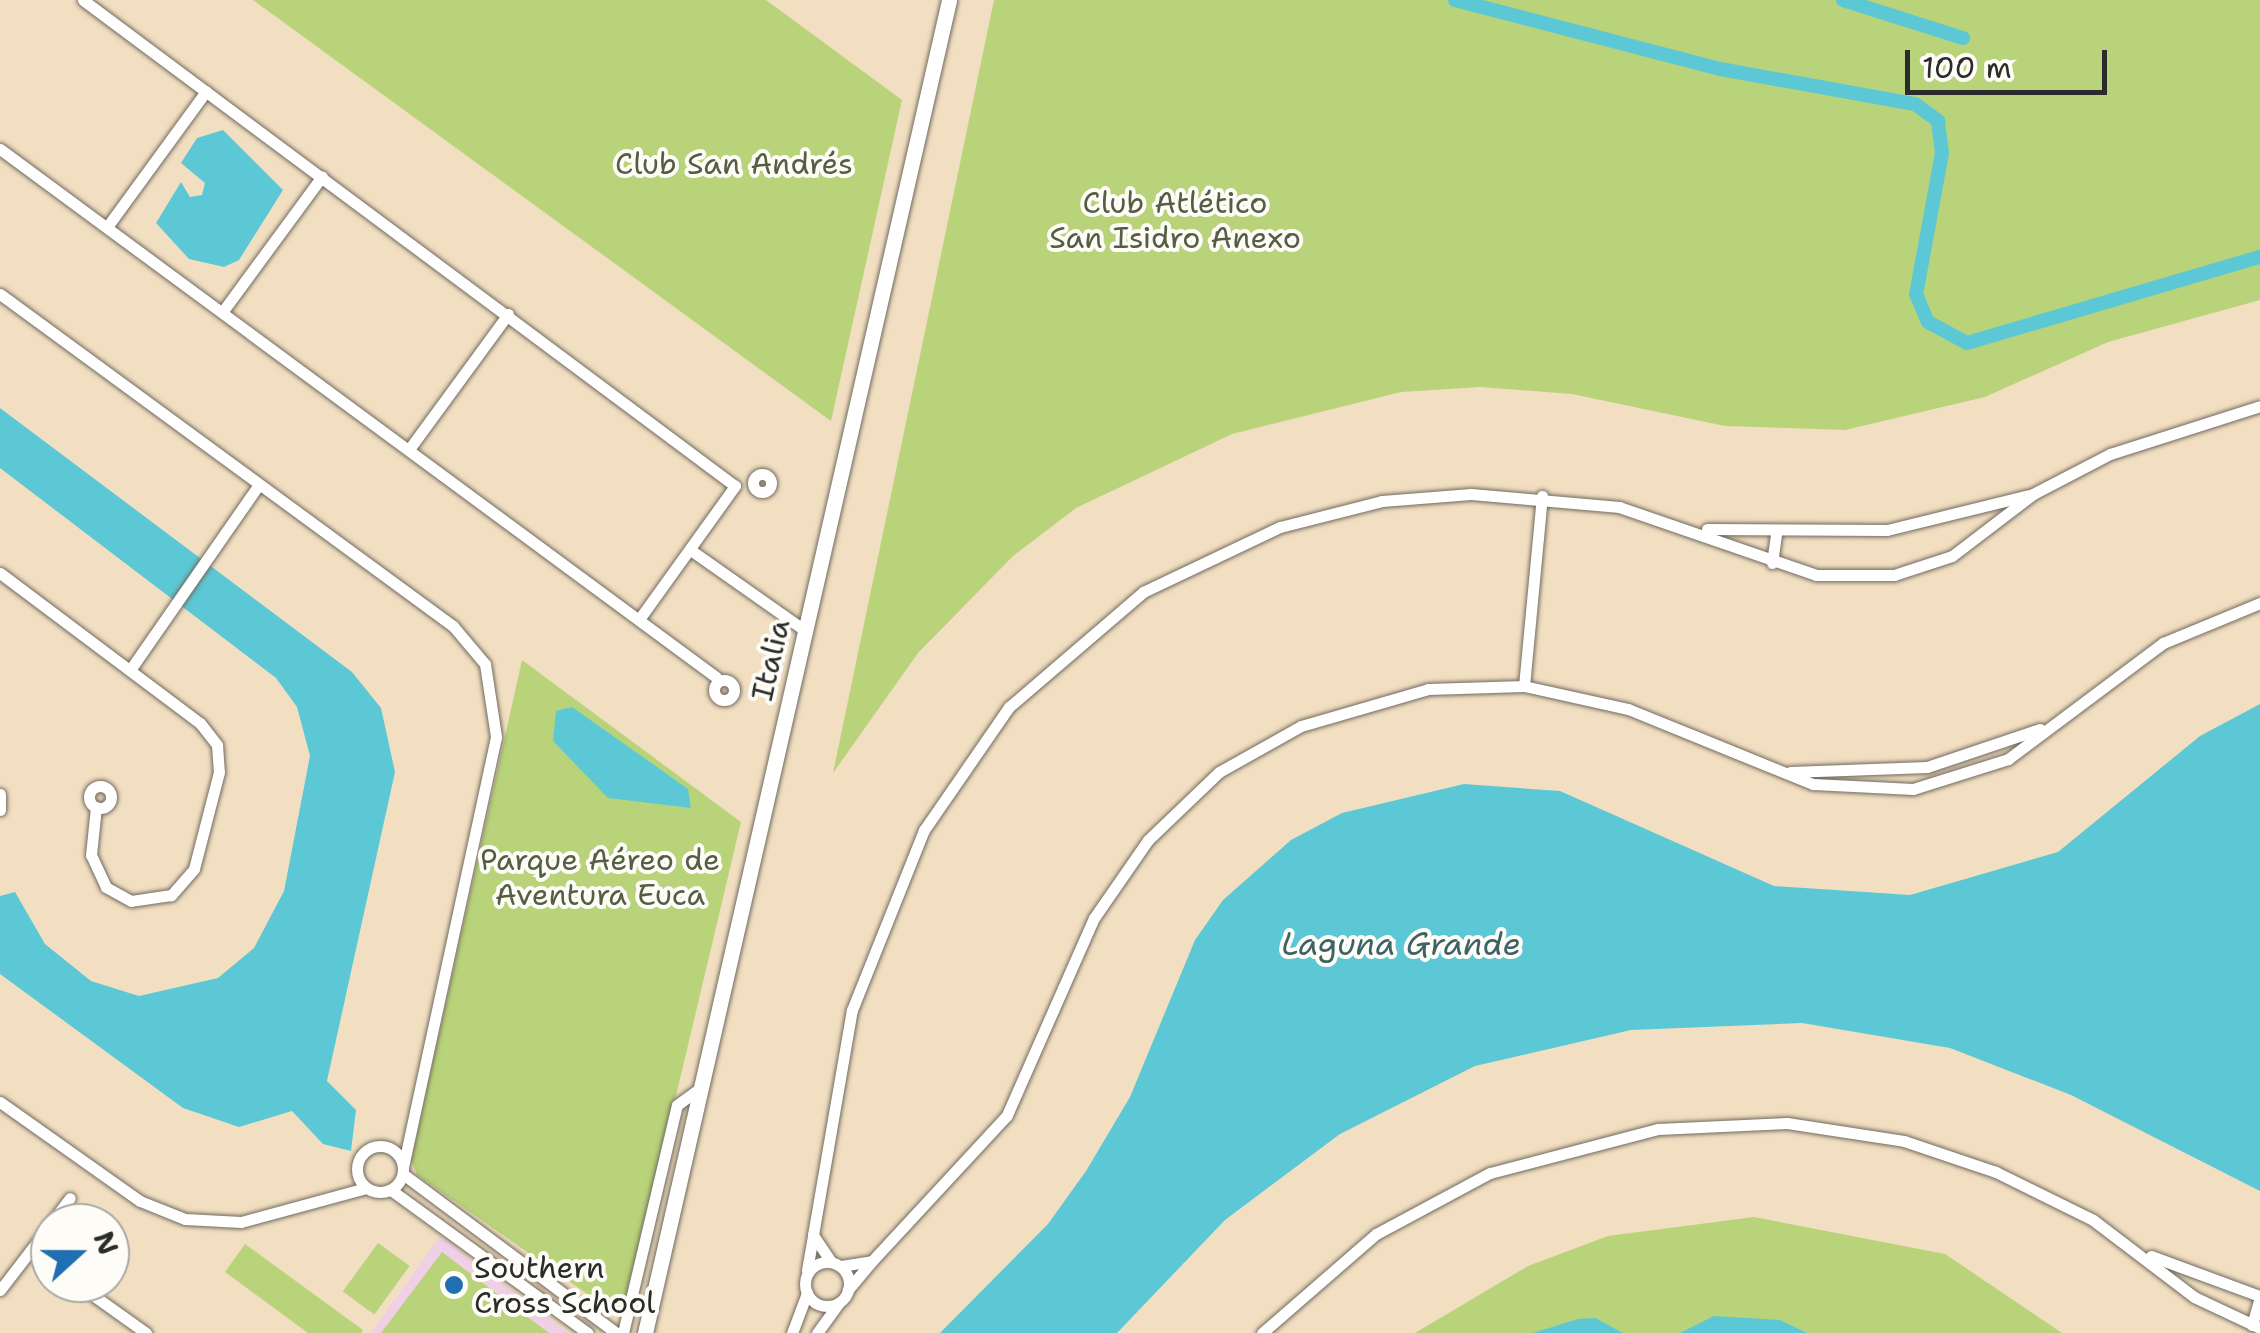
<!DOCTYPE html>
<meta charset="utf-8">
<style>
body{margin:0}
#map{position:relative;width:2260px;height:1333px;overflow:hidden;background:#f2dfc1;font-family:"Shantell Sans",sans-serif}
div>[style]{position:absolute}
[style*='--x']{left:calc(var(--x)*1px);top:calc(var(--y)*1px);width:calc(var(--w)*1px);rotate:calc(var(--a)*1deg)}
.built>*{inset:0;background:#efd0e7}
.green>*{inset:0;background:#b8d379;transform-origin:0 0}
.water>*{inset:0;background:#5cc8d5}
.canal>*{height:14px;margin:-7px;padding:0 7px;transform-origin:7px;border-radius:7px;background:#5cc8d5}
.roads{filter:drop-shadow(0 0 2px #716a60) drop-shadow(0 0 2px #716a60)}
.street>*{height:11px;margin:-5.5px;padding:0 5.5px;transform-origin:5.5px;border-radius:5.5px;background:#fff}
.street>.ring{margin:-5.5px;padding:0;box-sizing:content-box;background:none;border:11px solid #fff;border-radius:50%}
.secondary>*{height:15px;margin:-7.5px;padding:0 7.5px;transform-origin:7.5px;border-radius:7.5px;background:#fff}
.dots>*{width:28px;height:28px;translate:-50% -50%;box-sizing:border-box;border:5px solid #fdfcf7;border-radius:50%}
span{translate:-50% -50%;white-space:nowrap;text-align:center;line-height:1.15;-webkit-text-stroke:8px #fdfcf7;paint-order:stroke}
.park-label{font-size:30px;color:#555d42}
.street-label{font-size:30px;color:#2b2b2b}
.poi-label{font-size:30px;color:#2b2b2b}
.left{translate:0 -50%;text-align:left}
.water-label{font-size:32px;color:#3c6266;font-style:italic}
.north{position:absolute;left:30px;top:1203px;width:100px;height:100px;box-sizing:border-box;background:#fdfcf7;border:2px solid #a9a8a5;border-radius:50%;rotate:69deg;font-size:28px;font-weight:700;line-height:40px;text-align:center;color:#2b2b2b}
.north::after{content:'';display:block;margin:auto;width:35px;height:45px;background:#1f6fb2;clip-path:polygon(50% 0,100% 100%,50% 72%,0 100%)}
.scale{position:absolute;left:1905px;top:50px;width:202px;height:45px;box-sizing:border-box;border:5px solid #2b2b2b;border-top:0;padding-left:12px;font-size:30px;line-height:35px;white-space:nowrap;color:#2b2b2b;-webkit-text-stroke:8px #fdfcf7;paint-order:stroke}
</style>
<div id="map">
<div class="built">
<div style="clip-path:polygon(440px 1236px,568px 1333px,371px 1333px)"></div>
</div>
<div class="green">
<div style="clip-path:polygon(253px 0,766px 0,902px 100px,831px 421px)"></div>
<div style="clip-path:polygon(994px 0,2260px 0,2260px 300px,2108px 342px,1985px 397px,1845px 430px,1725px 426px,1572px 394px,1480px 387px,1401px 392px,1232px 434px,1076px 508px,1013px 556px,918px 653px,833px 773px)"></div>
<div style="clip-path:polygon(522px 660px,741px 822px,623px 1319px,417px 1175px,411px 1160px)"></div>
<div style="clip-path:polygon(1754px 1217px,1945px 1254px,2062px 1333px,1415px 1333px,1528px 1266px,1608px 1236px)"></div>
<div style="left:378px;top:1243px;width:39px;height:60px;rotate:36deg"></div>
<div style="clip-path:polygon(245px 1244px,363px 1330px,361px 1333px,308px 1333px,225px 1272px)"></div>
<div style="clip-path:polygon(442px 1252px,549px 1333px,381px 1333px)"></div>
</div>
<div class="water">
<div style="clip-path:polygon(223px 130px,283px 190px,239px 260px,224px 267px,189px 259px,156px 223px,181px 182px,190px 197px,202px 195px,205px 183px,181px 163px,197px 138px)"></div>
<div style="clip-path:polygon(0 408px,352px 672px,381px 708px,395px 772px,327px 1081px,356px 1110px,351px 1151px,323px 1144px,292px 1111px,239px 1127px,183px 1108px,0 974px,0 896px,15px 892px,45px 944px,91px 981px,139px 996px,218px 978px,254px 948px,284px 891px,310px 756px,297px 707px,276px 678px,0 468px)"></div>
<div style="clip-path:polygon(2260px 704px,2260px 1191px,2071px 1095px,1950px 1048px,1802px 1023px,1631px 1030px,1475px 1066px,1340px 1134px,1225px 1220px,1117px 1333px,940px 1333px,1048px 1224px,1086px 1171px,1130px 1097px,1195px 940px,1223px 900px,1291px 840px,1342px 813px,1464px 784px,1560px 791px,1774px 886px,1910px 895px,2058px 852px,2200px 736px)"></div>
<div style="clip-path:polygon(572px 707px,688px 789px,691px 808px,608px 798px,553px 741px,556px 711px)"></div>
<div style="clip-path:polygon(1714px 1316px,1780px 1320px,1807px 1333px,1680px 1333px)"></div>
<div style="clip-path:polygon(1595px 1318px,1623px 1333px,1533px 1333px,1578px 1319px)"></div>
</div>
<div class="canal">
<div style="--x:1455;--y:0;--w:274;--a:14.6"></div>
<div style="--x:1720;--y:69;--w:198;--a:10.2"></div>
<div style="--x:1915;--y:104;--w:29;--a:36"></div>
<div style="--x:1938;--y:121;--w:32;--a:83"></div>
<div style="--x:1942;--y:153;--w:143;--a:100.4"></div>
<div style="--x:1916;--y:294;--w:30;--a:67"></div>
<div style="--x:1928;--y:322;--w:44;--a:28.3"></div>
<div style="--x:1967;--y:343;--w:305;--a:-16.4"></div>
<div style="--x:1843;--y:0;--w:126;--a:17.6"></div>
</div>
<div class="roads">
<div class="street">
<div style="--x:83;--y:0;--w:813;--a:36.7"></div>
<div style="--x:0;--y:149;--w:890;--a:36.41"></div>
<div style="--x:107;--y:227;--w:168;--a:-53.9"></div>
<div style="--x:0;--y:294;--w:562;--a:36.24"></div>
<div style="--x:453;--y:626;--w:50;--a:49.9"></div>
<div style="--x:485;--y:664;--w:74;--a:81.4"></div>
<div style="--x:496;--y:737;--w:439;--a:102.2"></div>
<div style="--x:223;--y:311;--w:167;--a:-53.7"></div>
<div style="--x:410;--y:448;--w:166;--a:-53.8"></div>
<div class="ring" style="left:753px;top:474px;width:7px;height:7px"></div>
<div style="--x:1707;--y:529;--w:180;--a:0.3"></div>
<div style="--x:1887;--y:530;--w:146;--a:-13.8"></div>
<div style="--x:692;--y:551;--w:139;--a:35.1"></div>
<div style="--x:1772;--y:563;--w:29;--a:-82"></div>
<div style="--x:0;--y:573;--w:250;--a:36.9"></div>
<div style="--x:200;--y:723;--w:28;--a:52"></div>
<div style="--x:217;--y:745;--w:27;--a:86"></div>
<div style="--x:219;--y:772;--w:100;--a:104.5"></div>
<div style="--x:194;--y:869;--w:35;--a:131"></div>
<div style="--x:171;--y:895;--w:40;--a:171.5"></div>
<div style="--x:131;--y:901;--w:29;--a:-151"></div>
<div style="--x:106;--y:887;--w:35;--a:-115"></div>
<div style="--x:91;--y:855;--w:48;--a:-84.1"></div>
<div style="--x:640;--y:618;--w:163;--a:-54.3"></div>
<div style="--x:130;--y:670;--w:224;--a:-55.2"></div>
<div class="ring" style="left:714px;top:680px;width:9px;height:9px"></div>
<div style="--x:1524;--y:686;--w:191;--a:-84.6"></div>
<div style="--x:1790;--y:772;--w:137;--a:-2.1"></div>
<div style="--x:1927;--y:767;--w:119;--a:-18.6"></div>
<div class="ring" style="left:89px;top:786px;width:11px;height:11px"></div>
<div style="--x:0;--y:794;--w:16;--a:90"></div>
<div style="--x:0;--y:1102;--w:171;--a:35.3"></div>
<div style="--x:140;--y:1201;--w:48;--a:21.8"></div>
<div style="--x:185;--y:1219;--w:56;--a:3.1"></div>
<div style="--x:241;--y:1222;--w:130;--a:-15.2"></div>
<div class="ring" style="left:357px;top:1146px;width:35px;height:35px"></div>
<div style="--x:403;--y:1174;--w:266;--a:36.7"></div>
<div style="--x:391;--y:1190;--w:243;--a:36"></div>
<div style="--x:51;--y:1223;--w:31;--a:-53"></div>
<div style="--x:813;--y:1235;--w:228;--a:-80.2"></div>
<div style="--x:852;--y:1010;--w:194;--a:-68.2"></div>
<div style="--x:924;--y:830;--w:150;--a:-55.4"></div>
<div style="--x:1009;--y:707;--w:177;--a:-40.6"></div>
<div style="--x:1143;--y:592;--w:152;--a:-25.4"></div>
<div style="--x:1280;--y:527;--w:105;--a:-14.3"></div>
<div style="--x:1382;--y:501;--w:89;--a:-4.5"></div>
<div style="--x:1471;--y:494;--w:149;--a:5"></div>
<div style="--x:1619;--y:507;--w:208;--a:19"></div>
<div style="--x:1816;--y:575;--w:78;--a:0"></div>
<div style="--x:1894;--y:575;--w:61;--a:-18.1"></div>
<div style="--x:1952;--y:556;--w:102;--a:-37.4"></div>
<div style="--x:2033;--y:494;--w:87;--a:-27.5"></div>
<div style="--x:2110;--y:454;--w:157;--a:-17.7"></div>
<div style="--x:30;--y:1251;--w:24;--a:35"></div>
<div style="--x:2151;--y:1256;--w:116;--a:20.2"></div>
<div style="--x:872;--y:1261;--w:199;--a:-47.2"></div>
<div style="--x:1007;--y:1115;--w:215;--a:-66.2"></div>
<div style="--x:1094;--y:918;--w:95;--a:-55.3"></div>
<div style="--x:1148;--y:840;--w:98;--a:-43.8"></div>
<div style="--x:1219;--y:772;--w:94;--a:-29.3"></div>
<div style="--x:1301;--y:726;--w:132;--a:-16.2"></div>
<div style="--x:1428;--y:689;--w:96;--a:-1.8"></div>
<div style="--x:1524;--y:686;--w:107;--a:12.5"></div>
<div style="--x:1628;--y:709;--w:200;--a:22.1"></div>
<div style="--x:1813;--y:784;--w:100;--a:2.9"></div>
<div style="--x:1913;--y:789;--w:100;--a:-17.5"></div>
<div style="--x:2008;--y:759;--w:194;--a:-36.8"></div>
<div style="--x:2163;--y:643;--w:105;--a:-22.4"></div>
<div class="ring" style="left:805px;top:1262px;width:33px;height:33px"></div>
<div style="--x:841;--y:1266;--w:31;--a:-9"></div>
<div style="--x:872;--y:1261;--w:38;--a:130"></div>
<div style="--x:807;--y:1270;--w:36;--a:-80"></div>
<div style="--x:813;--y:1235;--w:32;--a:56"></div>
<div style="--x:76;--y:1283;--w:86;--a:35.5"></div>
<div style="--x:0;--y:1290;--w:82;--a:-52.4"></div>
<div style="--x:2252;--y:1325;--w:29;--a:-74"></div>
<div style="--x:623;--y:1333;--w:234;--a:-76.7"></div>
<div style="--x:677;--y:1105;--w:31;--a:-36"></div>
<div style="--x:792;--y:1333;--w:43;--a:-69.4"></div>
<div style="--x:817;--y:1333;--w:36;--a:-54"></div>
<div style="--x:1262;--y:1333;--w:151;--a:-41"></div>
<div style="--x:1376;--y:1234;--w:129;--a:-28.2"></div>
<div style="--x:1490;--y:1173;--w:174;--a:-14.7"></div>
<div style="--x:1658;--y:1129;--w:129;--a:-2.7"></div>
<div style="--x:1787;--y:1123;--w:118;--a:8.7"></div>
<div style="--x:1904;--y:1141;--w:97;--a:18.6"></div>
<div style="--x:1996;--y:1172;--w:108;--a:26.3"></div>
<div style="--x:2093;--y:1220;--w:127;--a:37.3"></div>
<div style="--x:2194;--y:1297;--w:73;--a:25.2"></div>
</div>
<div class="secondary">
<div style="--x:645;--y:1333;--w:1367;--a:-77.15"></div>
</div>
</div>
<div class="dots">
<div style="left:454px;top:1285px;background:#1f6fb2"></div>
</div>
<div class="park-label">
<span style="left:734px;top:164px">Club San Andrés</span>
<span style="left:1175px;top:220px">Club Atlético<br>San Isidro Anexo</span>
<span style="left:600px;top:877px">Parque Aéreo de<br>Aventura Euca</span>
</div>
<div class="street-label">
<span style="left:771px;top:660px;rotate:-77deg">Italia</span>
</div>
<div class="poi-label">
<span class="left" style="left:474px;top:1285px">Southern<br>Cross School</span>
</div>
<div class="water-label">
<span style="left:1401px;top:944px">Laguna Grande</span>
</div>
<div class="north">N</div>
<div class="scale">100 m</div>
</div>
